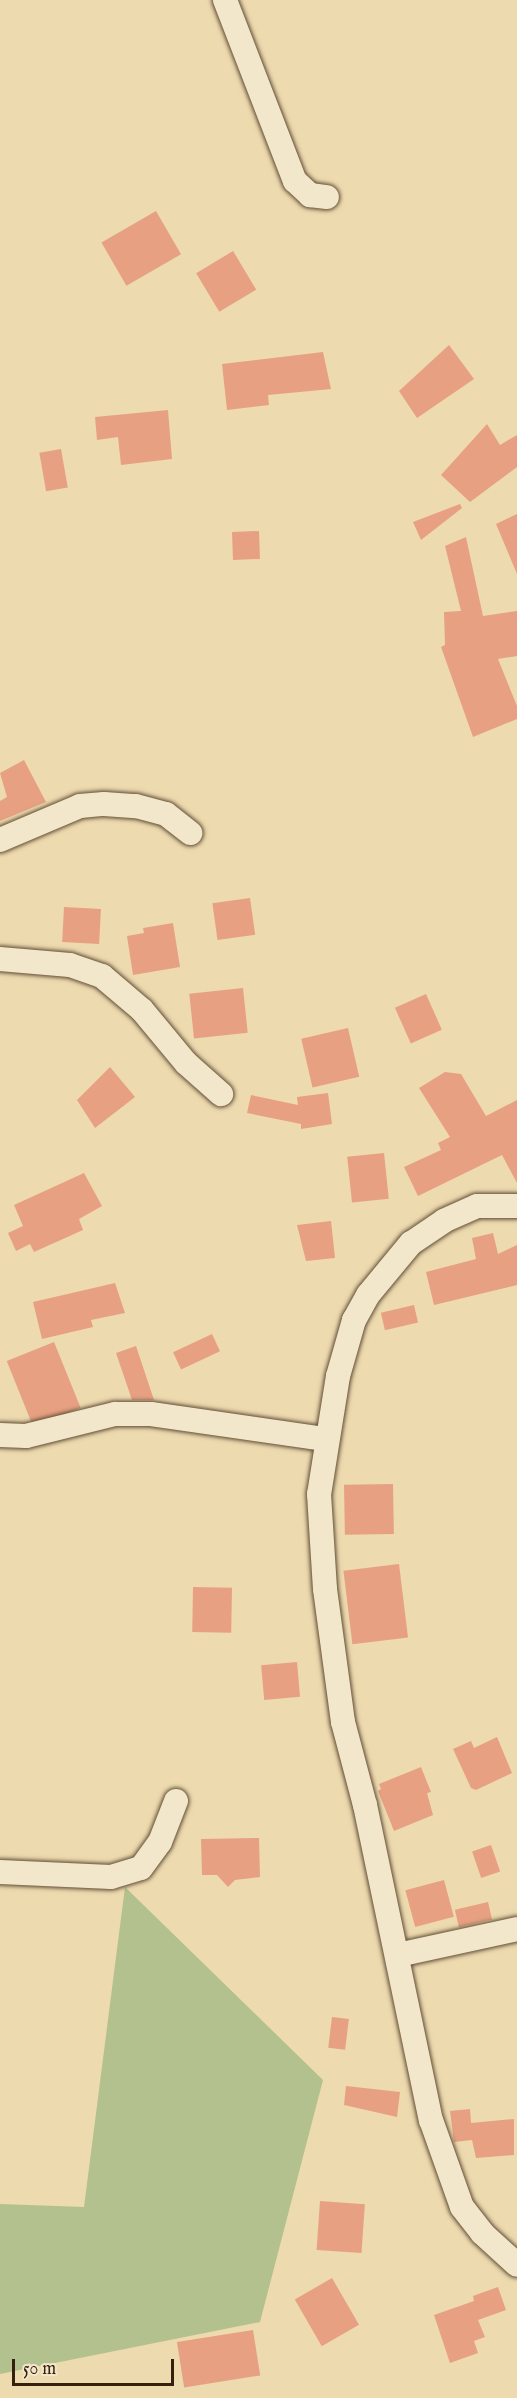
<!DOCTYPE html>
<style>
body{margin:0}
#map{position:relative;width:517px;height:2398px;overflow:hidden;background:#eddaaf;font-family:"IM FELL English",serif}
div>[style]{position:absolute}
[style*='--x']{left:calc(var(--x)*1px);top:calc(var(--y)*1px);width:calc(var(--w)*1px);rotate:calc(var(--a)*1deg)}
.green>*{inset:0;background:#b3c18f}
.building>*{inset:0;background:#e7a182;transform-origin:0 0}
.roads{filter:drop-shadow(0 0 2px #624e36) drop-shadow(0 0 2px #624e36)}
.minor>*{height:24px;margin:-12px;padding:0 12px;transform-origin:12px;border-radius:12px;background:#f3e7cb}
span{translate:-50% -50%;white-space:nowrap;text-align:center;line-height:1.15;-webkit-text-stroke:4.5px #f3e7cb;paint-order:stroke}
.scale{position:absolute;left:12px;top:2359px;width:162px;height:27px;box-sizing:border-box;border:3px solid #34200d;border-top:0;padding-left:8px;font-size:18px;line-height:21px;white-space:nowrap;color:#34200d;-webkit-text-stroke:4px #f3e7cb;paint-order:stroke}
</style>
<div id="map">
<div class="green">
<div style="clip-path:polygon(125px 1887px,323px 2080px,260px 2322px,0 2374px,0 2204px,84px 2207px)"></div>
</div>
<div class="building">
<div style="left:156px;top:211px;width:50px;height:63px;rotate:60deg"></div>
<div style="left:233px;top:251px;width:45px;height:43px;rotate:59deg"></div>
<div style="clip-path:polygon(449px 345px,474px 379px,417px 418px,399px 391px)"></div>
<div style="clip-path:polygon(323px 352px,331px 389px,268px 395px,269px 405px,227px 410px,222px 364px)"></div>
<div style="clip-path:polygon(168px 410px,172px 459px,121px 465px,118px 437px,97px 440px,95px 417px)"></div>
<div style="clip-path:polygon(487px 424px,500px 445px,517px 435px,517px 467px,470px 502px,441px 475px)"></div>
<div style="left:61px;top:449px;width:39px;height:22px;rotate:80deg"></div>
<div style="clip-path:polygon(460px 504px,462px 508px,421px 540px,413px 522px)"></div>
<div style="clip-path:polygon(517px 514px,517px 574px,496px 524px)"></div>
<div style="left:259px;top:531px;width:28px;height:27px;rotate:88deg"></div>
<div style="clip-path:polygon(466px 537px,483px 616px,517px 611px,517px 656px,498px 659px,517px 706px,517px 719px,473px 737px,441px 647px,445px 645px,444px 612px,461px 611px,445px 546px)"></div>
<div style="clip-path:polygon(24px 760px,46px 802px,0 821px,0 801px,7px 797px,0 773px)"></div>
<div style="left:250px;top:898px;width:37px;height:38px;rotate:82deg"></div>
<div style="left:64px;top:907px;width:37px;height:35px;rotate:3deg"></div>
<div style="clip-path:polygon(173px 923px,180px 967px,133px 975px,127px 936px,144px 933px,143px 928px)"></div>
<div style="left:243px;top:988px;width:45px;height:54px;rotate:84deg"></div>
<div style="left:426px;top:994px;width:39px;height:34px;rotate:66deg"></div>
<div style="left:348px;top:1028px;width:50px;height:48px;rotate:77deg"></div>
<div style="clip-path:polygon(110px 1067px,135px 1097px,95px 1128px,77px 1100px)"></div>
<div style="clip-path:polygon(445px 1072px,461px 1074px,486px 1116px,517px 1100px,517px 1183px,502px 1155px,418px 1196px,404px 1167px,441px 1150px,438px 1143px,450px 1137px,419px 1088px)"></div>
<div style="clip-path:polygon(328px 1093px,332px 1124px,301px 1129px,301px 1124px,247px 1113px,251px 1095px,298px 1105px,297px 1097px)"></div>
<div style="left:384px;top:1153px;width:46px;height:37px;rotate:84deg"></div>
<div style="clip-path:polygon(84px 1173px,102px 1206px,79px 1219px,83px 1230px,34px 1252px,30px 1244px,16px 1251px,8px 1233px,23px 1226px,14px 1205px)"></div>
<div style="clip-path:polygon(331px 1221px,335px 1258px,306px 1261px,297px 1225px)"></div>
<div style="clip-path:polygon(493px 1233px,498px 1254px,517px 1245px,517px 1285px,434px 1305px,426px 1272px,476px 1259px,472px 1238px)"></div>
<div style="clip-path:polygon(115px 1283px,125px 1313px,91px 1320px,93px 1327px,42px 1339px,33px 1302px)"></div>
<div style="left:414px;top:1305px;width:18px;height:34px;rotate:77deg"></div>
<div style="left:212px;top:1334px;width:19px;height:43px;rotate:65deg"></div>
<div style="left:54px;top:1342px;width:71px;height:51px;rotate:68deg"></div>
<div style="clip-path:polygon(136px 1346px,154px 1400px,132px 1400px,116px 1353px)"></div>
<div style="left:393px;top:1484px;width:50px;height:49px;rotate:89deg"></div>
<div style="left:399px;top:1564px;width:74px;height:56px;rotate:83deg"></div>
<div style="left:193px;top:1587px;width:39px;height:45px;rotate:1deg"></div>
<div style="left:297px;top:1662px;width:35px;height:36px;rotate:85deg"></div>
<div style="clip-path:polygon(497px 1737px,512px 1773px,476px 1790px,471px 1788px,453px 1749px,471px 1741px,474px 1748px)"></div>
<div style="clip-path:polygon(421px 1767px,431px 1792px,427px 1793px,433px 1815px,394px 1831px,378px 1791px,381px 1789px,379px 1784px)"></div>
<div style="clip-path:polygon(259px 1838px,260px 1877px,235px 1880px,228px 1887px,217px 1875px,202px 1875px,201px 1839px)"></div>
<div style="left:491px;top:1845px;width:28px;height:20px;rotate:71deg"></div>
<div style="left:444px;top:1880px;width:38px;height:40px;rotate:75deg"></div>
<div style="left:488px;top:1902px;width:18px;height:34px;rotate:77deg"></div>
<div style="left:332px;top:2017px;width:17px;height:31px;rotate:7deg"></div>
<div style="clip-path:polygon(346px 2086px,400px 2092px,397px 2117px,344px 2105px)"></div>
<div style="clip-path:polygon(470px 2109px,471px 2123px,514px 2119px,514px 2155px,476px 2158px,472px 2140px,454px 2142px,450px 2111px)"></div>
<div style="left:320px;top:2201px;width:45px;height:49px;rotate:4deg"></div>
<div style="left:332px;top:2278px;width:54px;height:43px;rotate:60deg"></div>
<div style="clip-path:polygon(498px 2287px,506px 2310px,478px 2320px,485px 2337px,474px 2341px,478px 2353px,450px 2363px,434px 2315px,474px 2301px,473px 2296px)"></div>
<div style="left:253px;top:2330px;width:46px;height:77px;rotate:81deg"></div>
</div>
<div class="roads">
<div class="minor">
<div style="--x:225;--y:0;--w:194;--a:68.9"></div>
<div style="--x:295;--y:181;--w:21;--a:43"></div>
<div style="--x:310;--y:195;--w:17;--a:7"></div>
<div style="--x:0;--y:840;--w:87;--a:-23"></div>
<div style="--x:80;--y:806;--w:24;--a:-5"></div>
<div style="--x:104;--y:804;--w:32;--a:4"></div>
<div style="--x:136;--y:806;--w:31;--a:15"></div>
<div style="--x:166;--y:814;--w:31;--a:38"></div>
<div style="--x:0;--y:959;--w:70;--a:4.9"></div>
<div style="--x:70;--y:965;--w:34;--a:19"></div>
<div style="--x:102;--y:976;--w:52;--a:40.4"></div>
<div style="--x:142;--y:1010;--w:69;--a:50.3"></div>
<div style="--x:186;--y:1063;--w:47;--a:41.5"></div>
<div style="--x:517;--y:1206;--w:40;--a:180"></div>
<div style="--x:477;--y:1206;--w:36;--a:156"></div>
<div style="--x:444;--y:1221;--w:40;--a:146"></div>
<div style="--x:411;--y:1243;--w:67;--a:129.6"></div>
<div style="--x:368;--y:1295;--w:29;--a:119"></div>
<div style="--x:354;--y:1320;--w:58;--a:105.9"></div>
<div style="--x:338;--y:1376;--w:120;--a:99.1"></div>
<div style="--x:319;--y:1494;--w:95;--a:86.4"></div>
<div style="--x:325;--y:1589;--w:134;--a:82.3"></div>
<div style="--x:343;--y:1722;--w:86;--a:75.2"></div>
<div style="--x:365;--y:1805;--w:322;--a:78.2"></div>
<div style="--x:431;--y:2120;--w:92;--a:70.4"></div>
<div style="--x:462;--y:2207;--w:33;--a:52"></div>
<div style="--x:482;--y:2233;--w:47;--a:42.4"></div>
<div style="--x:0;--y:1435;--w:26;--a:2"></div>
<div style="--x:26;--y:1436;--w:92;--a:-13.9"></div>
<div style="--x:115;--y:1414;--w:36;--a:0"></div>
<div style="--x:151;--y:1414;--w:176;--a:8.2"></div>
<div style="--x:0;--y:1872;--w:111;--a:2.6"></div>
<div style="--x:111;--y:1877;--w:31;--a:-17"></div>
<div style="--x:141;--y:1868;--w:32;--a:-54"></div>
<div style="--x:160;--y:1842;--w:44;--a:-68.7"></div>
<div style="--x:398;--y:1955;--w:122;--a:-12.3"></div>
</div>
</div>
<div class="scale">50 m</div>
</div>
